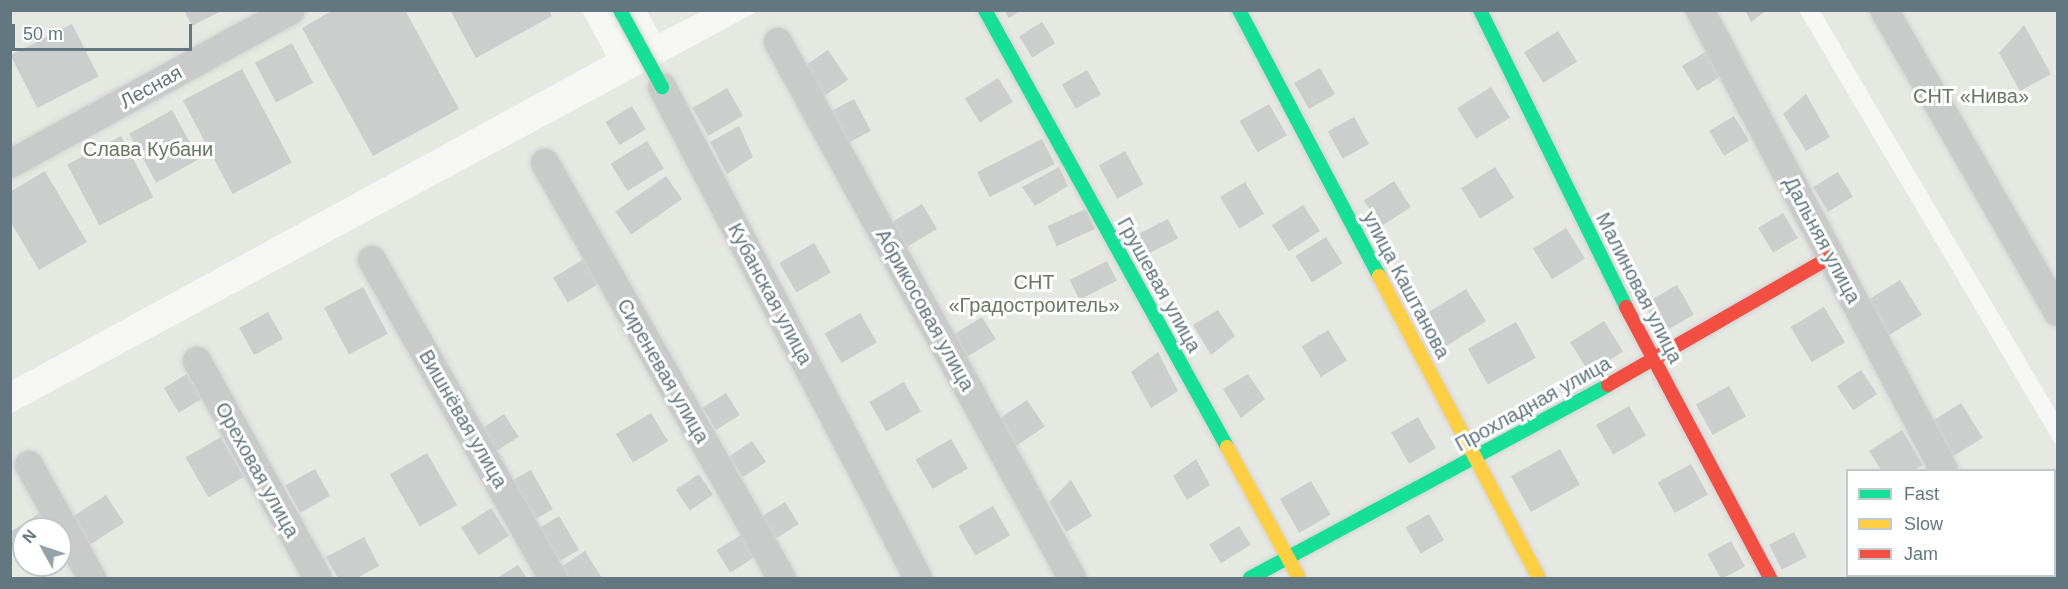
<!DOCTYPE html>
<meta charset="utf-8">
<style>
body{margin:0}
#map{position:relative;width:2068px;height:589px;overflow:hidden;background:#f6f6f5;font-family:Helvetica,sans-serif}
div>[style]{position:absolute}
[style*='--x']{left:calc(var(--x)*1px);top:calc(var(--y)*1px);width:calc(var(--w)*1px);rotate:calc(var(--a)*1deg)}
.green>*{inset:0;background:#e6e8e2}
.building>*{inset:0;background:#cccece;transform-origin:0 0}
.roads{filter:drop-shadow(0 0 2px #d2d3d3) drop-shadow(0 0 2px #d2d3d3)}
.street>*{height:28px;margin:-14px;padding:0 14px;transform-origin:14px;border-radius:14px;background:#c9cbcb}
.fast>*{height:14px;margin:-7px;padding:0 7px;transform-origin:7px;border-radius:7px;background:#16e098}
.slow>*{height:14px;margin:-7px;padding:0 7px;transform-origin:7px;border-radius:7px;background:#ffcf43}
.jam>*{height:14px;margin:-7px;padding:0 7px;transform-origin:7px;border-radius:7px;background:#f24e42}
span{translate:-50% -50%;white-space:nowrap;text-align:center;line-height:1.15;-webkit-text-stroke:6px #fff;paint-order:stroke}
.street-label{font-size:20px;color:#627780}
.park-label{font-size:20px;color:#687861}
.frame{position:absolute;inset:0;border:12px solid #627780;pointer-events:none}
.legend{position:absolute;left:1846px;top:469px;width:210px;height:108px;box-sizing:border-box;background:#fff;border:2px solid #c0c9cc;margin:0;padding:8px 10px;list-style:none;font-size:18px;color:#627780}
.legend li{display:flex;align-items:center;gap:12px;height:30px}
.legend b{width:30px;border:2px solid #c0c9cc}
.north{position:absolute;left:12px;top:517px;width:60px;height:60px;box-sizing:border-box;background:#fff;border:2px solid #c0c9cc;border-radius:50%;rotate:310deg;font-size:16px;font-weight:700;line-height:24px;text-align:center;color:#627780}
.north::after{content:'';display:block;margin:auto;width:21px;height:27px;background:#96a3a9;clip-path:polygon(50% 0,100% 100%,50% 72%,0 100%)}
.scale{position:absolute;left:12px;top:24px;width:180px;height:27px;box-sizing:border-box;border:3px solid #627780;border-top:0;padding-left:8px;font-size:18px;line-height:21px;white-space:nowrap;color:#627780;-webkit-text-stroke:4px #fff;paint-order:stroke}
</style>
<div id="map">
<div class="green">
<div style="clip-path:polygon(11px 11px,582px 11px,606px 56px,11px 381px)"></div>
<div style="clip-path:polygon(647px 11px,703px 11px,659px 33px)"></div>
<div style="clip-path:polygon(evenodd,758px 11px,1799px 11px,2057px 447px,2057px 578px,11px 578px,10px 414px,758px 11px,1848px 470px,2054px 470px,2054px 576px,1848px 576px,1848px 470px,758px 11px,24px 529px,60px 529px,60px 565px,24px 565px,24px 529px)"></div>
<div style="clip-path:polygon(1820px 11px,2057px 11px,2057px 413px)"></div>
</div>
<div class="building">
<div style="clip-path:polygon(184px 10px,223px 10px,192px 26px)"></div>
<div style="clip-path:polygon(333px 10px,405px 10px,459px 109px,373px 156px,302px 28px)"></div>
<div style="clip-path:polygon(450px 10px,549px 10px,552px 16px,476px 58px)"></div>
<div style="clip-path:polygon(1004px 10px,1021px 10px,1009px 18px)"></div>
<div style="clip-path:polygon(1745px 10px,1767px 10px,1751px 22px)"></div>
<div style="left:1042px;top:22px;width:25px;height:27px;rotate:58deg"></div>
<div style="left:72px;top:24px;width:59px;height:69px;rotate:63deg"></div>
<div style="clip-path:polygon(2024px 25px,2051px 74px,2020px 91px,1999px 53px)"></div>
<div style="left:1558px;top:31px;width:36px;height:40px;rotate:58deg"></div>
<div style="left:292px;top:43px;width:45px;height:42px;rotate:62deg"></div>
<div style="left:828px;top:50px;width:36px;height:29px;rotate:56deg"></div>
<div style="left:1707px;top:51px;width:29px;height:29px;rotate:59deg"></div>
<div style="left:1320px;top:68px;width:30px;height:30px;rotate:60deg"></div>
<div style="left:242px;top:69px;width:106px;height:67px;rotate:62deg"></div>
<div style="left:1087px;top:70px;width:28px;height:29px;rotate:60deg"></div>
<div style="left:998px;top:78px;width:28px;height:39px;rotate:58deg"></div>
<div style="left:1491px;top:87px;width:36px;height:40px;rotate:58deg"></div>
<div style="left:727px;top:88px;width:32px;height:40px;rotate:60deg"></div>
<div style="clip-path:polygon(1806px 94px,1830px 137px,1806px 151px,1783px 114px)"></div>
<div style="left:854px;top:99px;width:36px;height:28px;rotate:62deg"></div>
<div style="left:1269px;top:104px;width:36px;height:34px;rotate:60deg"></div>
<div style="left:632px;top:106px;width:27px;height:31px;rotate:59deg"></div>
<div style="left:172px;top:110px;width:56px;height:49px;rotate:61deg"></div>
<div style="left:1734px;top:116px;width:29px;height:29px;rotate:59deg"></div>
<div style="left:1354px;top:117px;width:31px;height:30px;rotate:61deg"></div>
<div style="clip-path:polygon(739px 126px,753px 157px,727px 174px,710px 142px)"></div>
<div style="left:121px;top:136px;width:69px;height:61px;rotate:62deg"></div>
<div style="left:1042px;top:139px;width:28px;height:73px;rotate:63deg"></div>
<div style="left:647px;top:141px;width:32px;height:43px;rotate:58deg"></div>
<div style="left:1125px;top:151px;width:38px;height:30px;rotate:61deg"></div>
<div style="clip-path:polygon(1059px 167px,1068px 186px,1035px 206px,1022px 187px)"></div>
<div style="left:1495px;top:167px;width:36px;height:40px;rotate:58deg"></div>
<div style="clip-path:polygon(45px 171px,87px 242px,39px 270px,10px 221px,10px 192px)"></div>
<div style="left:1838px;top:172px;width:29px;height:29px;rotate:59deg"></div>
<div style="left:666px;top:176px;width:28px;height:62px;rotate:55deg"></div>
<div style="left:1394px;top:181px;width:31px;height:36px;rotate:57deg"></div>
<div style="left:1245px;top:182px;width:37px;height:29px;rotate:59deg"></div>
<div style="left:922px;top:204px;width:29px;height:35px;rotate:59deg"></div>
<div style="left:1303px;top:205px;width:31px;height:37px;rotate:57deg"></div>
<div style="left:1086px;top:209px;width:22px;height:42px;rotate:66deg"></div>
<div style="left:1783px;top:213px;width:29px;height:29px;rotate:59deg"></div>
<div style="left:1168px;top:219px;width:22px;height:42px;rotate:63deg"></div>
<div style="left:1566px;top:228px;width:36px;height:39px;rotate:58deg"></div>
<div style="left:1326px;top:237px;width:31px;height:36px;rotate:58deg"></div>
<div style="left:814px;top:243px;width:34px;height:40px;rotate:60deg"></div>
<div style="left:589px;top:256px;width:29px;height:42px;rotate:59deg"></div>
<div style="left:1107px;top:261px;width:22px;height:42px;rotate:63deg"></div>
<div style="left:1900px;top:280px;width:41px;height:39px;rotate:58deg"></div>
<div style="left:1677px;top:285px;width:34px;height:38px;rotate:60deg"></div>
<div style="left:363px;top:287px;width:53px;height:44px;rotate:62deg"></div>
<div style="left:1466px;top:289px;width:38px;height:54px;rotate:58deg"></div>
<div style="left:1824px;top:307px;width:41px;height:39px;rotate:59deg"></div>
<div style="clip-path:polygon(1218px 310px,1235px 336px,1211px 355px,1193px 325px)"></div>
<div style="left:268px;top:312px;width:31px;height:33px;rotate:61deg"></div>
<div style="left:860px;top:313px;width:34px;height:41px;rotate:60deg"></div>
<div style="left:982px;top:317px;width:26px;height:33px;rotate:58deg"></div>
<div style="left:1604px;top:321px;width:36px;height:40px;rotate:58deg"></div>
<div style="left:1516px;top:322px;width:41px;height:55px;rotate:61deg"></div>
<div style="left:1328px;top:330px;width:36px;height:31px;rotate:58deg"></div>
<div style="clip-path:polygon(1158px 352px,1178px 391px,1151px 408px,1131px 372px)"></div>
<div style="left:1861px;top:370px;width:29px;height:29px;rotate:56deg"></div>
<div style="left:187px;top:374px;width:29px;height:27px;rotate:59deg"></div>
<div style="clip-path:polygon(1248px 374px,1265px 399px,1241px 418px,1223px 389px)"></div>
<div style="left:904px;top:382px;width:34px;height:40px;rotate:60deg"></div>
<div style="left:1729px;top:386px;width:35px;height:38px;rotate:61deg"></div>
<div style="left:726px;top:393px;width:26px;height:28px;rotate:58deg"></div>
<div style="left:1027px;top:400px;width:32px;height:38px;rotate:56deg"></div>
<div style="left:1961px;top:403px;width:41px;height:38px;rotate:58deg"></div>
<div style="left:1629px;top:406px;width:34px;height:38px;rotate:60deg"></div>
<div style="left:651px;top:413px;width:33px;height:41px;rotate:59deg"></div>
<div style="left:504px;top:414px;width:27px;height:28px;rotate:57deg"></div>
<div style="left:1418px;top:417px;width:36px;height:31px;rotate:60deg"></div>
<div style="clip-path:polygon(1902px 430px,1923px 465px,1915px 470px,1881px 470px,1869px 451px)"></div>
<div style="left:221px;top:437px;width:46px;height:41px;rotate:60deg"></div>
<div style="left:951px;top:439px;width:34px;height:41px;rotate:60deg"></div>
<div style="left:752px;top:441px;width:25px;height:28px;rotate:56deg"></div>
<div style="left:1560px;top:449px;width:41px;height:56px;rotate:61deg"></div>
<div style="left:427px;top:453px;width:60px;height:43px;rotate:60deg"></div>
<div style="clip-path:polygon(1196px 459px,1210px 485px,1187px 500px,1173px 476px)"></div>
<div style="left:1691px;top:464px;width:35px;height:38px;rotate:61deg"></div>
<div style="left:315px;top:469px;width:31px;height:34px;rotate:61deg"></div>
<div style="left:531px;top:470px;width:45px;height:26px;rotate:61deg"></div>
<div style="left:699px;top:474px;width:25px;height:28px;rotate:56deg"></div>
<div style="clip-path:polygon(1071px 480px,1092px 516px,1066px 532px,1049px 502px)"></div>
<div style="left:1311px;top:481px;width:39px;height:36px;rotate:60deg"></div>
<div style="left:106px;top:495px;width:33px;height:42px;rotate:57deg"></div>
<div style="left:785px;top:502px;width:26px;height:29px;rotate:58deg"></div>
<div style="left:993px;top:506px;width:34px;height:40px;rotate:60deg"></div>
<div style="left:491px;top:508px;width:33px;height:36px;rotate:57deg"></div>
<div style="clip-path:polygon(40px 513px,51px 529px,24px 529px,24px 564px,10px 543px,10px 532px)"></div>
<div style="left:1429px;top:514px;width:30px;height:27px;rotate:60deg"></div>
<div style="left:559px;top:516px;width:39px;height:30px;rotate:59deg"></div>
<div style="left:1239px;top:526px;width:22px;height:35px;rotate:58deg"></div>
<div style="left:1794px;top:532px;width:28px;height:28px;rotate:63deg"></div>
<div style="left:741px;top:535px;width:26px;height:29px;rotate:58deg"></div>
<div style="clip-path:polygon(364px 537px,379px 566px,357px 578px,338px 578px,326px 557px)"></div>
<div style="left:1731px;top:541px;width:29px;height:27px;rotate:61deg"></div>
<div style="clip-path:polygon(585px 551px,602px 578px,568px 578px,561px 567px)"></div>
<div style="clip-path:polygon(518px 565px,527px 578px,497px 578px)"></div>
</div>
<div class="roads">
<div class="street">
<div style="--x:1700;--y:10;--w:521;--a:62.06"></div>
<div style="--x:1884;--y:10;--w:349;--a:60.1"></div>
<div style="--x:778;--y:42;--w:611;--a:61.25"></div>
<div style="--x:662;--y:87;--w:554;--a:62.46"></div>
<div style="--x:545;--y:163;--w:478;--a:60.3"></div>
<div style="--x:10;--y:164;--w:320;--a:-28.7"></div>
<div style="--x:372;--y:260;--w:366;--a:60.4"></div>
<div style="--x:197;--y:361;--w:248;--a:60.9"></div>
<div style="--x:29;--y:465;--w:129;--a:60.9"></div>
<div style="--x:1999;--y:576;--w:2;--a:63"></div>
</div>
<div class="fast">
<div style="--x:620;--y:10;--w:88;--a:61.4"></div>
<div style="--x:985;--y:10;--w:500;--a:61"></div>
<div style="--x:1239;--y:10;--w:301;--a:62.2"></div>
<div style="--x:1480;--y:10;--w:331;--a:63.8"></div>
<div style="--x:1250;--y:578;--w:407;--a:-28.3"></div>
</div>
<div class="slow">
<div style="--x:1379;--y:276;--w:342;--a:62.1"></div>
<div style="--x:1227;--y:447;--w:149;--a:61.2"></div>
</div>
<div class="jam">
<div style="--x:1626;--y:307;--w:307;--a:62"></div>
<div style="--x:1608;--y:385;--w:257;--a:-29.9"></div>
</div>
</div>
<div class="street-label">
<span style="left:151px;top:87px;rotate:-29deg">Лесная</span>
<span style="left:1822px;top:240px;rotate:62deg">Дальняя улица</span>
<span style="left:1159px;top:285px;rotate:61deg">Грушевая улица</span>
<span style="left:1406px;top:285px;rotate:62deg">улица Каштанова</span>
<span style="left:1639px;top:288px;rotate:63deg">Малиновая улица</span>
<span style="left:770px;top:294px;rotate:62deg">Кубанская улица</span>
<span style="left:925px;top:310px;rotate:61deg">Абрикосовая улица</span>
<span style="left:663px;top:371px;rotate:60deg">Сиреневая улица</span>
<span style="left:1533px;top:404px;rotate:-29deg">Прохладная улица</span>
<span style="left:463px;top:419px;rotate:60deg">Вишнёвая улица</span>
<span style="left:257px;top:470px;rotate:61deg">Ореховая улица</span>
</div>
<div class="park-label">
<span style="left:1971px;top:96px">СНТ «Нива»</span>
<span style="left:148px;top:149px">Слава Кубани</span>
<span style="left:1034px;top:294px">СНТ<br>«Градостроитель»</span>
</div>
<div class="frame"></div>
<ul class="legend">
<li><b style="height:8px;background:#16e098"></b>Fast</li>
<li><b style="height:8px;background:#ffcf43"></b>Slow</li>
<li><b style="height:8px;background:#f24e42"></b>Jam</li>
</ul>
<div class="north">N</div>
<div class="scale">50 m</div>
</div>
